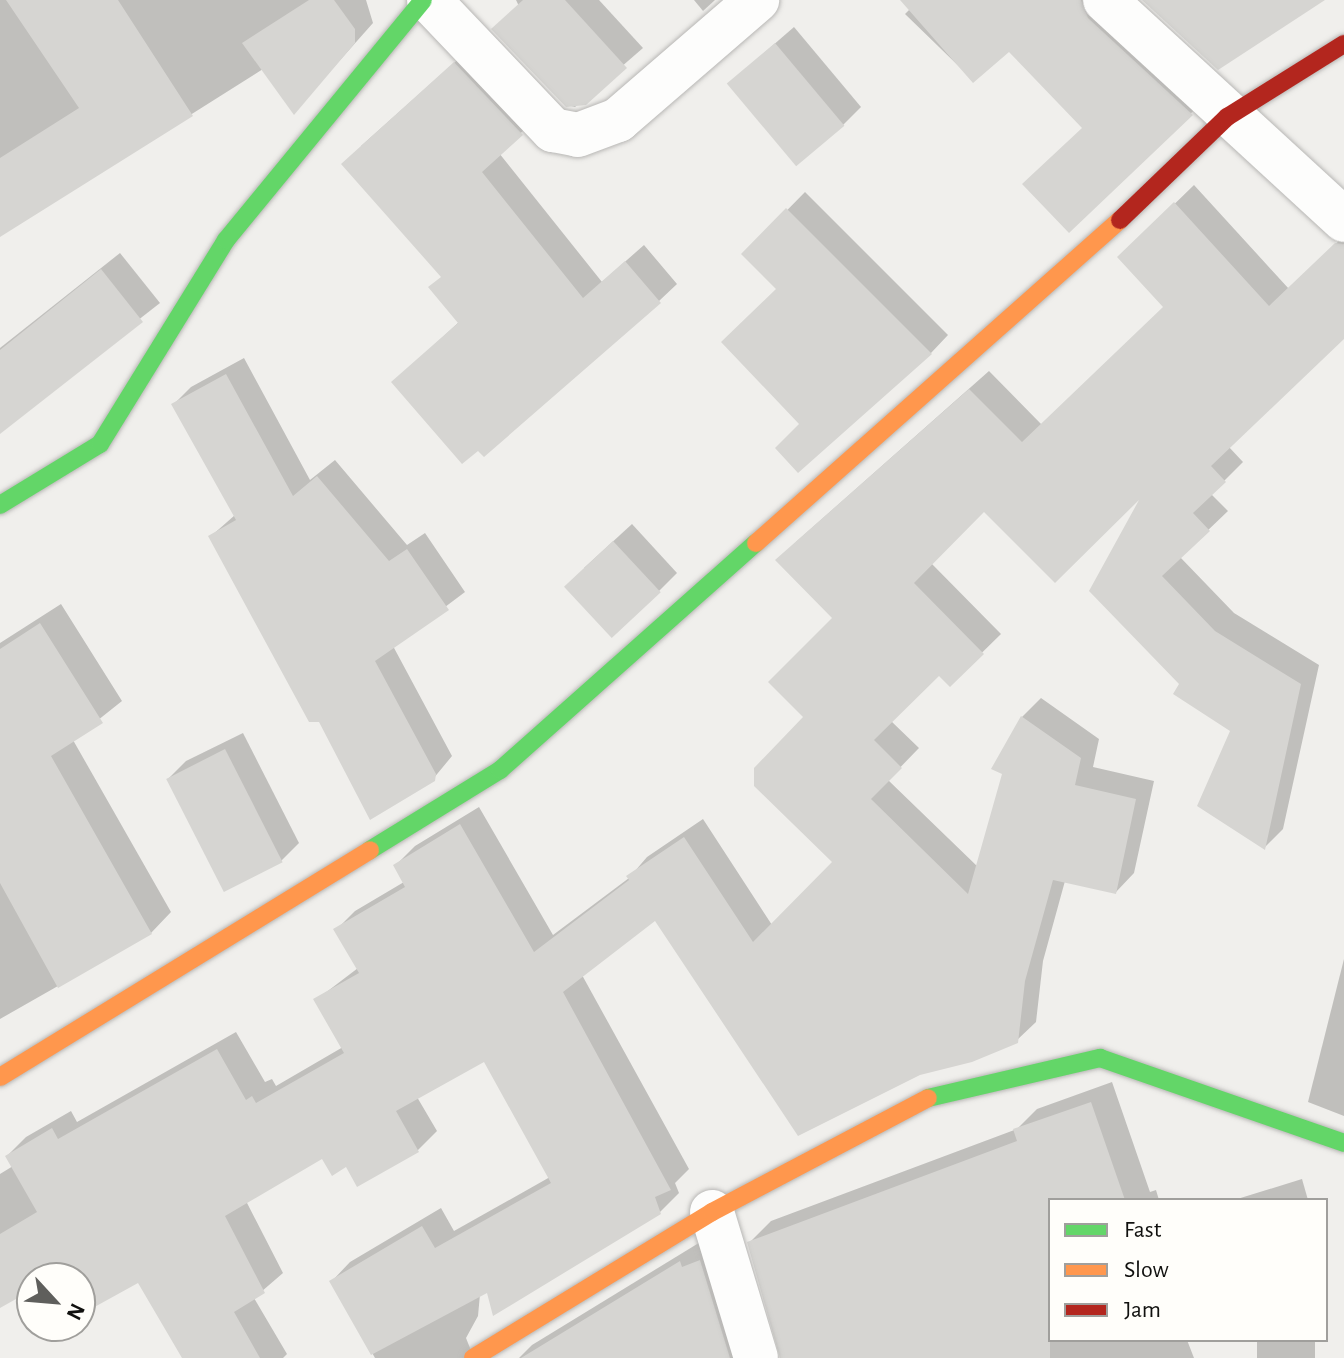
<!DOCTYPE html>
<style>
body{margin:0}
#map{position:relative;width:1344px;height:1358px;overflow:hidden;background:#f0efec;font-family:"Alegreya Sans",sans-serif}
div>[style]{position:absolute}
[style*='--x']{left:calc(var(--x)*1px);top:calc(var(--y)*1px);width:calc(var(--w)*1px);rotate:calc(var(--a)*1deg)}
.shadow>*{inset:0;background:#0003;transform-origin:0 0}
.building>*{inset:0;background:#d6d5d2;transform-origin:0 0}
.roads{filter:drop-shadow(0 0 2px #b8b7b5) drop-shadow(0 0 2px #b8b7b5)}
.street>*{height:44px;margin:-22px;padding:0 22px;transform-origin:22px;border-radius:22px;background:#fdfdfc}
.fast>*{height:18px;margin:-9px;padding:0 9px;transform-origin:9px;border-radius:9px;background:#63d668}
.slow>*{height:18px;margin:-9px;padding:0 9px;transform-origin:9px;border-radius:9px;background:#ff974d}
.jam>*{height:18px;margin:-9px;padding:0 9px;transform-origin:9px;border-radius:9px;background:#b3261e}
span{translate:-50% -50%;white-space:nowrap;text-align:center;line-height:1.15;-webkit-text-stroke:7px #fffefa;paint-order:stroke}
.legend{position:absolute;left:1048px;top:1198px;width:280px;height:144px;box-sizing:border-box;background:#fffefa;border:2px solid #a09f9c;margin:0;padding:10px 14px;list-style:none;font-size:24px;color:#11110f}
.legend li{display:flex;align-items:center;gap:16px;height:40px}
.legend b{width:40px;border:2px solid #a09f9c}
.north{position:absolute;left:16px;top:1262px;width:80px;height:80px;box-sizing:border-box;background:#fffefa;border:2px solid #a09f9c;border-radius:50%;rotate:116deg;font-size:22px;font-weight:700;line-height:32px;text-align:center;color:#11110f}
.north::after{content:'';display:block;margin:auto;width:28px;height:36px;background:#5f5f5c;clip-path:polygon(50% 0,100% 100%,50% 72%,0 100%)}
</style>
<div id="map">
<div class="shadow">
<div style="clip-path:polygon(0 0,366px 0,373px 23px,294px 112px,263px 69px,0 235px)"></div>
<div style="clip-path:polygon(516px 0,599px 0,643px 48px,575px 107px,567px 105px)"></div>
<div style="clip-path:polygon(694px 0,715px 0,703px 11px)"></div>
<div style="clip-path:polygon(919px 0,1109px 0,1211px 94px,1069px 230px,1084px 127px,1009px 49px,973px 80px,905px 14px)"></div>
<div style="clip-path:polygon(794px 27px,861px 107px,843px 125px,748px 67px)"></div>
<div style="clip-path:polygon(473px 46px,539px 116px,499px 153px,602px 282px,644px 245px,677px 284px,659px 301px,394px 382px,459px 322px,442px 276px,361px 146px)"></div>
<div style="clip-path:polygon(1194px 185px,1289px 289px,1344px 236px,1344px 335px,1228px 446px,1243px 462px,1211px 494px,1228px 511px,1180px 557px,1234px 613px,1319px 665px,1283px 829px,1264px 848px,1233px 730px,1181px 684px,1145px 493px,984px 510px,931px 563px,1001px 634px,950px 684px,939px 673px,891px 721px,919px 748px,888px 780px,978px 867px,1022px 717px,1041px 698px,1099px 739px,1093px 767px,1154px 781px,1134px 873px,1116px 892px,1065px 881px,1043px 961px,1036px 1022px,1016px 1041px,656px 918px,582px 975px,689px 1169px,675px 1183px,679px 1193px,660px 1212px,482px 1272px,478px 1316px,466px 1338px,474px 1358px,375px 1358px,332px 1281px,350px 1262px,441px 1208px,454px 1231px,550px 1177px,484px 1059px,417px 1097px,437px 1131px,418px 1150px,358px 1184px,346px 1164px,323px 1157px,246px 1201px,283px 1273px,254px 1298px,287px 1354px,283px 1358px,185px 1358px,139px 1280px,80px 1310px,80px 1278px,32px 1278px,32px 1288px,0 1306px,0 1174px,13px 1166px,7px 1156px,26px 1137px,71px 1111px,77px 1122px,236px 1032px,265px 1082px,272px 1079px,276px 1086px,343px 1047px,316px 1000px,358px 968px,336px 930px,355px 911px,404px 882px,396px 865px,415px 846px,479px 807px,553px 935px,629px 878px,647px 857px,703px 819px,772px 925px,834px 862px,806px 717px,835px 618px,796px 542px,989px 371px,1042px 425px,1166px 307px,1120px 257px)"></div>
<div style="clip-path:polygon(805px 192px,948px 335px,931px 353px,801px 424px,778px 289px,744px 254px)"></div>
<div style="clip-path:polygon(120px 253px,160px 303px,0 428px,0 348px)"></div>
<div style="clip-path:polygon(244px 358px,310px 480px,335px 460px,407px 545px,425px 533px,465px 592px,393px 646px,452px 756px,433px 779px,320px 720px,210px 537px,235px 515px,174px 404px,191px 387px)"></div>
<div style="clip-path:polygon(632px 524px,677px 573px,659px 591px,584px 568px)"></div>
<div style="clip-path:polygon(61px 604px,122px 701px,73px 740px,171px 912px,151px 933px,0 1019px,0 643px)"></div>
<div style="clip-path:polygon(243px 733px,299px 843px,281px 861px,168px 779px,186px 761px)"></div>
<div style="clip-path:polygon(1344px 959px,1344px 1116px,1308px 1102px)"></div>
<div style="clip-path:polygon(1112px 1082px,1150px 1192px,1156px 1190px,1159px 1200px,1050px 1200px,1050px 1340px,1187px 1340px,1194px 1358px,782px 1358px,749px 1243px,771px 1221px,1017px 1129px,1037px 1109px)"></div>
<div style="clip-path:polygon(1302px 1179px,1308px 1200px,1234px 1200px)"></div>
<div style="clip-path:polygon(702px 1241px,767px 1358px,519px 1358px,532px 1345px)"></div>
<div style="left:1257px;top:1340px;width:58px;height:18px"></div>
</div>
<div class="building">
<div style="clip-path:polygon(6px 0,118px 0,193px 116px,0 237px,0 158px,79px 108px)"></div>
<div style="clip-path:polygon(309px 0,334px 0,355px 29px,355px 43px,294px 115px,242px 43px)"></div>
<div style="clip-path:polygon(523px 0,565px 0,627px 68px,586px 105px,566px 107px,491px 29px)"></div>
<div style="clip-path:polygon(900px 0,1081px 0,1088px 18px,1193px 115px,1069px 233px,1022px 184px,1082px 128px,1009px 52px,973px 83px)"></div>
<div style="clip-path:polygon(1142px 0,1325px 0,1218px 70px)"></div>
<div style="left:775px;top:43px;width:108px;height:63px;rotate:50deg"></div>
<div style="clip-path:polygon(454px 62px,523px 135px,482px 172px,583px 298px,625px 261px,661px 303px,484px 457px,478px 451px,462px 464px,391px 382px,458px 323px,428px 287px,441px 277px,341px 164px)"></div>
<div style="clip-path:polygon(1174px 202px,1269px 306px,1335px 243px,1344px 244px,1344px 339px,1211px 466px,1226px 482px,1193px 513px,1210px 531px,1162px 576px,1215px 631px,1301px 684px,1265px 850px,1197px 806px,1230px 731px,1173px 694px,1179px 684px,1089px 591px,1139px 500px,1055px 583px,984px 512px,914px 583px,984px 654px,950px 687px,939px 676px,874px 740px,902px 768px,871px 799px,968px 894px,1002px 774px,991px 769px,1021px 716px,1081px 758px,1075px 785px,1136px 799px,1116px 894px,1053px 880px,1025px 981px,1018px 1043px,972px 1062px,920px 1075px,798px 1136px,655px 921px,563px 992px,671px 1190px,655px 1197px,661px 1214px,493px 1316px,487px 1293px,371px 1355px,329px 1281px,422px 1226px,435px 1248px,551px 1183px,484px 1062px,396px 1111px,419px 1152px,357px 1187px,346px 1167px,332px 1176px,322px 1159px,225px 1216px,265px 1293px,234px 1312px,260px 1358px,182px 1358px,138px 1283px,80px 1315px,80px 1278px,32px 1278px,32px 1290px,0 1308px,0 1234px,37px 1212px,5px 1156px,52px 1128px,58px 1139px,217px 1049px,246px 1100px,252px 1096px,256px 1103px,344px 1053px,313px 999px,359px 973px,333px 929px,405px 887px,393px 865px,460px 824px,534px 952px,629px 880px,626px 876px,684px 837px,753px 942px,832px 862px,754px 786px,754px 768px,803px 717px,768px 682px,832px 618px,775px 560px,969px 389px,1022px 442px,1163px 307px,1117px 257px)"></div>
<div style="clip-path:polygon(786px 208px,932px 354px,798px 473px,775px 448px,799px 424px,721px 342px,776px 289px,741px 254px)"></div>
<div style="clip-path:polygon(101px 269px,143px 322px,0 434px,0 350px)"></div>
<div style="clip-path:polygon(226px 374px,293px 496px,317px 476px,389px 561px,407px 549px,449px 610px,375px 661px,436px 774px,435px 781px,370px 820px,319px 722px,309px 722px,208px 536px,236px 520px,171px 404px)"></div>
<div style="left:613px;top:541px;width:70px;height:67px;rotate:47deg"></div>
<div style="clip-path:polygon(40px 623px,103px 723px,51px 756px,152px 934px,58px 988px,0 883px,0 649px)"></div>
<div style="left:225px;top:749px;width:127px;height:66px;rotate:63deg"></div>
<div style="clip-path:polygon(1091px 1102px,1125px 1200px,1050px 1200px,1050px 1358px,780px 1358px,747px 1242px,1017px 1141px,1013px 1129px)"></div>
<div style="clip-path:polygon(700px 1260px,730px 1358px,521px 1358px,680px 1261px,682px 1267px)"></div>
</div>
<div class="roads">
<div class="street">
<div style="--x:429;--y:0;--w:180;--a:46.4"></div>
<div style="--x:553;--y:130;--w:25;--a:11"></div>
<div style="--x:578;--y:135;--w:43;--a:-20.6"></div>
<div style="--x:618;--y:120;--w:184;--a:-40.8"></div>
<div style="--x:1105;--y:0;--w:325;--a:42.6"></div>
<div style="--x:712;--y:1212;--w:152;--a:73.2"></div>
</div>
<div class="fast">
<div style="--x:0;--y:505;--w:117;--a:-31.4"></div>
<div style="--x:100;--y:444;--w:240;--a:-58.3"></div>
<div style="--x:226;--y:240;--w:310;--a:-50.6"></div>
<div style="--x:370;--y:850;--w:153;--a:-31.6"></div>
<div style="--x:500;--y:770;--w:342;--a:-41.6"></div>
<div style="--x:928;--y:1098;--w:177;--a:-13.1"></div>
<div style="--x:1100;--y:1058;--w:258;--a:19.2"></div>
</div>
<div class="slow">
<div style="--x:756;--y:543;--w:487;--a:-41.6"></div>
<div style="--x:0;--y:1077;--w:434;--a:-31.5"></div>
<div style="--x:473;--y:1358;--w:280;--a:-31.4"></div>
<div style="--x:712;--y:1212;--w:244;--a:-27.8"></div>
</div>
<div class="jam">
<div style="--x:1120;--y:220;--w:149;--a:-43.9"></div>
<div style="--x:1227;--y:117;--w:138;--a:-32"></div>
</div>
</div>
<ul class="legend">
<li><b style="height:10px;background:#63d668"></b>Fast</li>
<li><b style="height:10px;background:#ff974d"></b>Slow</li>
<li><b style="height:10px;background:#b3261e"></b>Jam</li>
</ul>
<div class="north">N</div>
</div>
